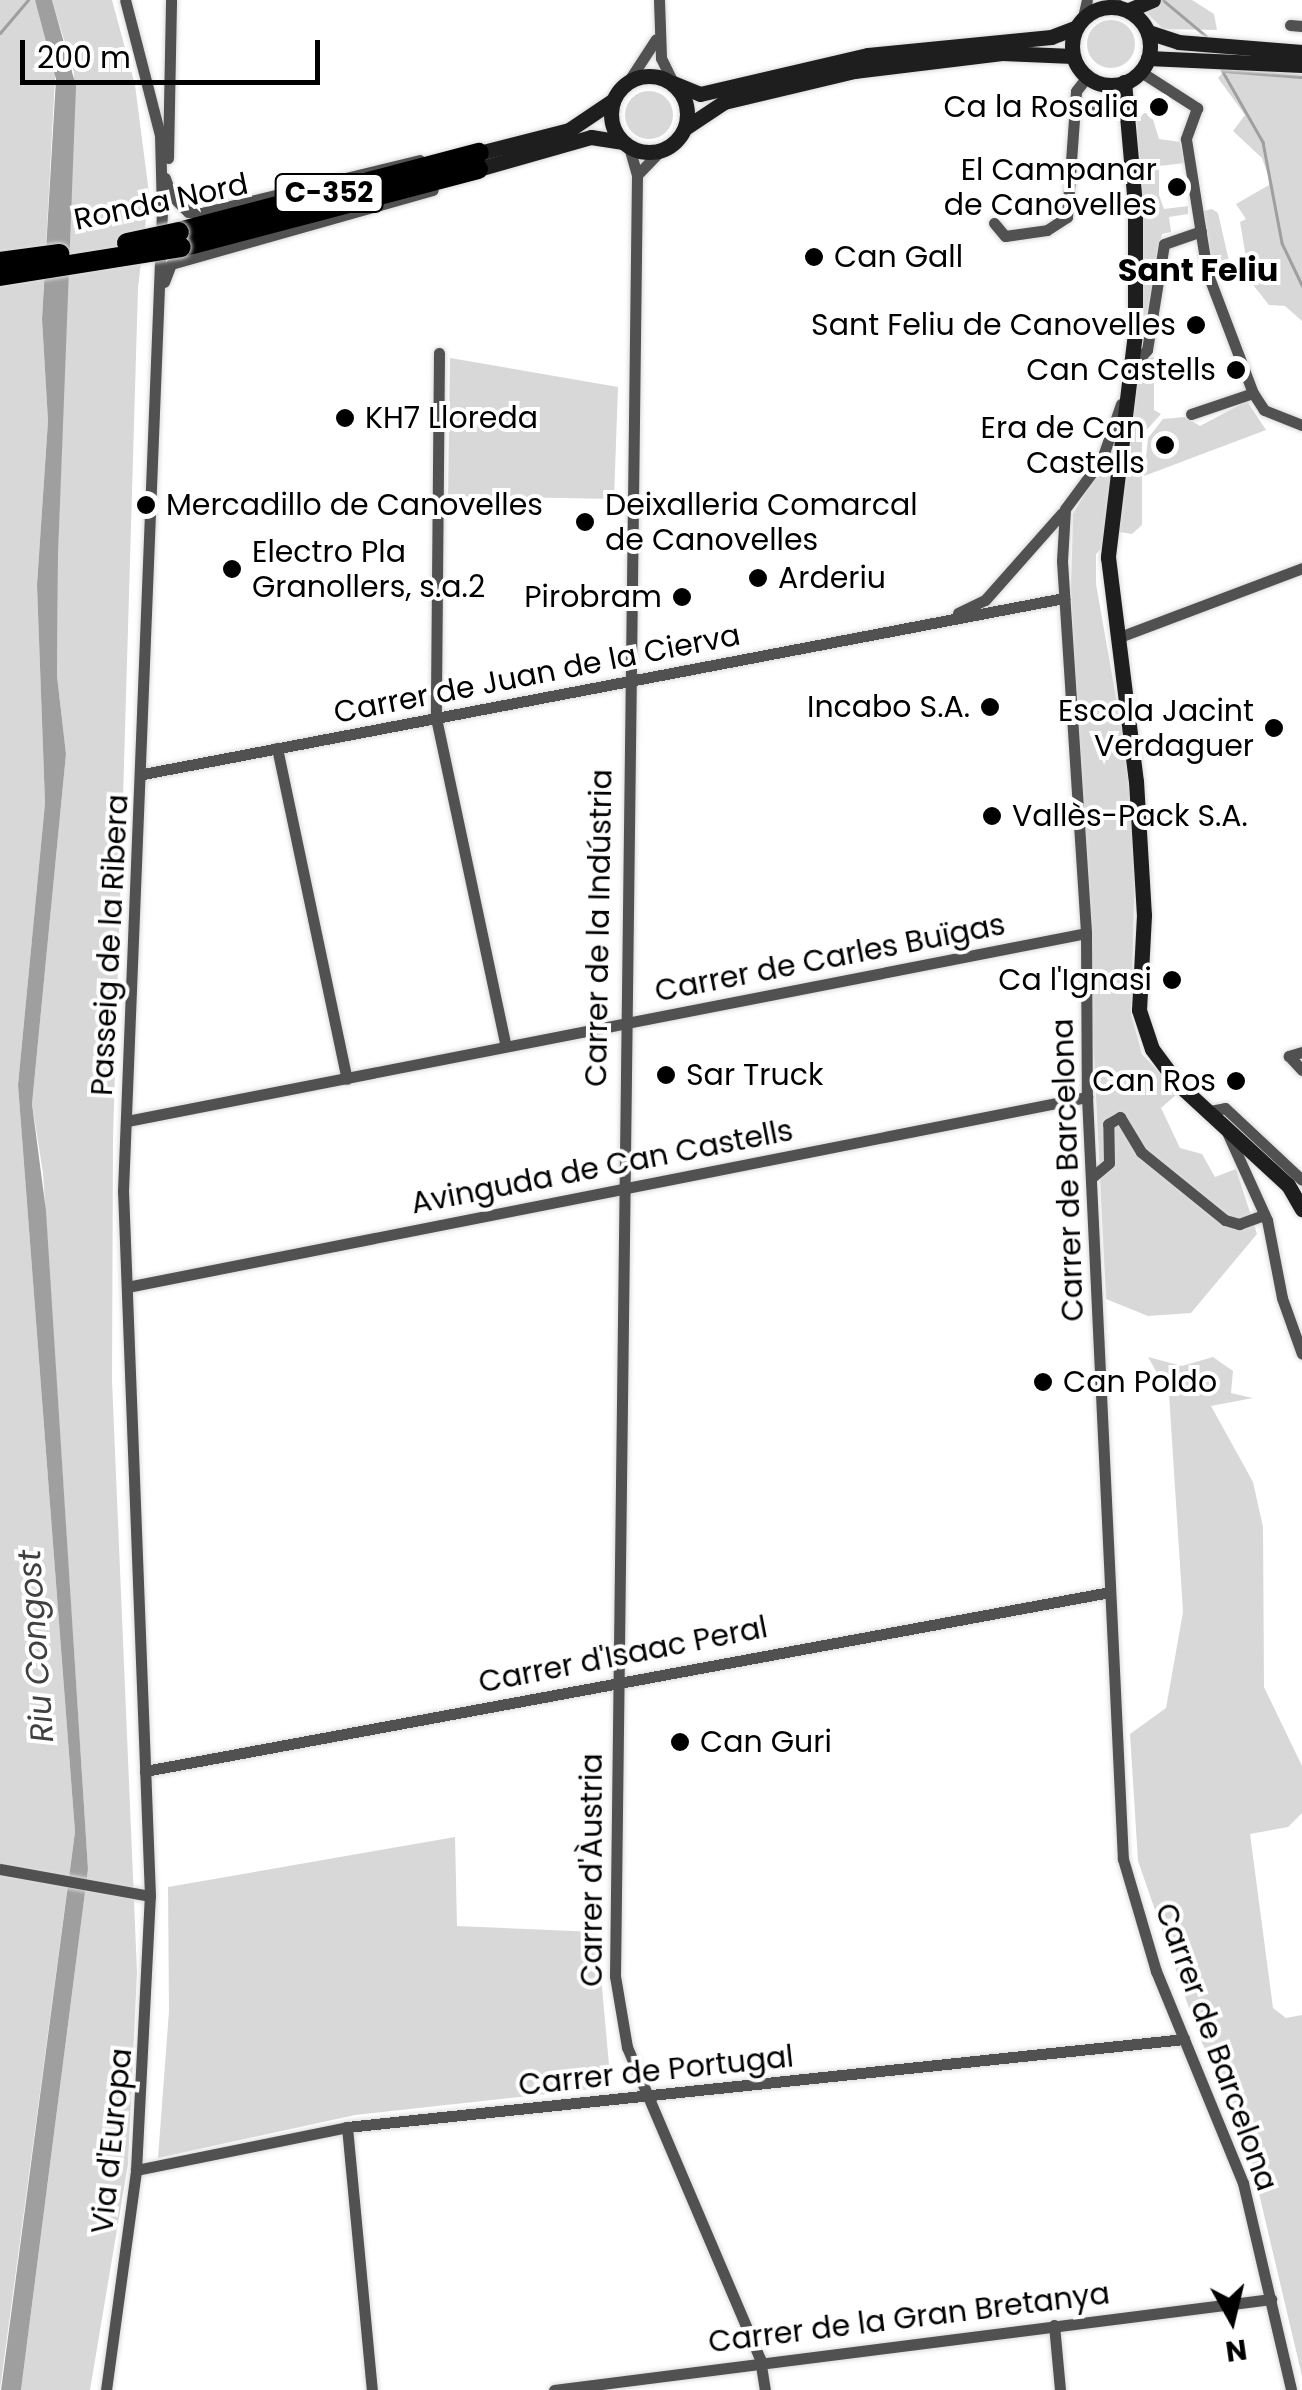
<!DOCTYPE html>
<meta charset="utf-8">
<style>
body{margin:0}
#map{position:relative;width:1302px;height:2390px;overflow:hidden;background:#fff;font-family:Poppins,sans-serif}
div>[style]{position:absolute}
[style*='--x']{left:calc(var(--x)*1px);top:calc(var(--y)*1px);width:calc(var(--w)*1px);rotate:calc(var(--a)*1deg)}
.green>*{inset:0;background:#d8d8d8}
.round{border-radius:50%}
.water>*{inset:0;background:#9f9f9f}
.stream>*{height:2.5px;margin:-1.25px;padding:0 1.25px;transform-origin:1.25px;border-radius:1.25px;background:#9f9f9f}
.roads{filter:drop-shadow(0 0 2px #dbdbdb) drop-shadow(0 0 2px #dbdbdb)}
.street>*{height:11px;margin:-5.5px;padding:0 5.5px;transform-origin:5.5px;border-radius:5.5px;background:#515151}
.secondary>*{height:15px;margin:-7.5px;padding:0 7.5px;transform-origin:7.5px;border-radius:7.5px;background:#1e1e1e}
.secondary>.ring{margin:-7.5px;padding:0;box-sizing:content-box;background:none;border:15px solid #1e1e1e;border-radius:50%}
.highway>*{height:20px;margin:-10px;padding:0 10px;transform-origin:10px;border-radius:10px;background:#000}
.bridges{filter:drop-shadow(0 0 2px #dbdbdb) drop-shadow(0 0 2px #dbdbdb)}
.highway-bridge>*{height:20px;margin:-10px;padding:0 10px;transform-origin:10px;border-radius:10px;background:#000}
.dots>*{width:28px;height:28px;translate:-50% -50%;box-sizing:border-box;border:5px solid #fff;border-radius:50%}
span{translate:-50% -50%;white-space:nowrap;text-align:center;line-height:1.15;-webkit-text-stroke:8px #fff;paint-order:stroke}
.shield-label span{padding:2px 8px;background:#fff;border:2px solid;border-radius:8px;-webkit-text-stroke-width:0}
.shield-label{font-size:28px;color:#000;font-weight:700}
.poi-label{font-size:30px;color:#000}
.right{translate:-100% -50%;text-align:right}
.left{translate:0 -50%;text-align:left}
.street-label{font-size:30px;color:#000}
.neighbourhood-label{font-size:32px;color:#000;font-weight:700}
.water-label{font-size:32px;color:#404040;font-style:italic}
.north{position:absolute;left:1182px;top:2270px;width:100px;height:100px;-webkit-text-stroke:8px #fff;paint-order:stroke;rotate:172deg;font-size:28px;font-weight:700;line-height:40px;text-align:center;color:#000}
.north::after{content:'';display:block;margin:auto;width:35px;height:45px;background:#000;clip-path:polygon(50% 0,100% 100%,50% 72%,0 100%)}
.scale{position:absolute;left:20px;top:40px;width:300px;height:45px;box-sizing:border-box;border:5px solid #000;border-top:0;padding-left:12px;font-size:30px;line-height:35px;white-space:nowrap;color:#000;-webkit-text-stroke:8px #fff;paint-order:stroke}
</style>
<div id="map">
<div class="green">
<div style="clip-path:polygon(0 0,35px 0,56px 61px,42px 319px,48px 421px,37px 585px,45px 803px,18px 1085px,75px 1832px,0 2390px)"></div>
<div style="clip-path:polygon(52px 0,112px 0,135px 85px,149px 193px,138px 288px,113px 1139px,112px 1380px,137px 1972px,128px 2164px,90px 2390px,21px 2390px,88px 1869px,43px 1173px,32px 1104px,66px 754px,57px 676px,58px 556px,74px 73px)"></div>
<div style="clip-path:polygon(1134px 0,1192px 0,1214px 14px,1217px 30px,1163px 29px)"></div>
<div class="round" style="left:1087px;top:20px;width:48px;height:48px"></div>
<div style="clip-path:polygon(1227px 68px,1302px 74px,1302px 321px,1285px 306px,1269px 305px,1250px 281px,1240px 222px,1246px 219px,1236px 204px,1269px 185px,1268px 175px,1262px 158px,1233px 131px,1245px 115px,1218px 78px)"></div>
<div class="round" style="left:625px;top:91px;width:48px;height:48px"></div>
<div style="clip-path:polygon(1144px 113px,1151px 113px,1159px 139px,1180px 142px,1185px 163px,1159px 166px,1159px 195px,1164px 209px,1188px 206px,1188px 214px,1169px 217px,1171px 232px,1162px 234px,1140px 348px,1137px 121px)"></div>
<div style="clip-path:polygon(1212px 209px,1218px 213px,1234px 283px,1229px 284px,1226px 271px,1214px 274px,1204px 211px)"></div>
<div style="clip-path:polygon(1154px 357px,1154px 410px,1161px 414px,1142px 435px,1142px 525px,1132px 534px,1114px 531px,1138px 360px)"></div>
<div style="clip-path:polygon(450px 358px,618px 387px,614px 499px,448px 496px)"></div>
<div style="clip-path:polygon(1247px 401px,1266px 430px,1144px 476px,1148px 438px,1163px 419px,1185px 417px,1200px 426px)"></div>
<div style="clip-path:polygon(1120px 433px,1103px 547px,1096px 554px,1096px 584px,1126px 754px,1135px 867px,1131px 1014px,1142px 1054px,1178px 1093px,1161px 1108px,1180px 1148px,1202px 1154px,1215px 1177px,1236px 1169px,1257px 1234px,1191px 1313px,1148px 1316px,1106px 1299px,1071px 590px,1073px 514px)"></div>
<div style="clip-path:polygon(1148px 1357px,1182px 1366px,1213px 1357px,1233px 1371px,1231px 1393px,1253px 1398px,1211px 1406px,1253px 1482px,1263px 1527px,1264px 1687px,1302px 1766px,1302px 1813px,1288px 1827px,1250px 1834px,1273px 2008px,1286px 2018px,1302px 2015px,1302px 2376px,1248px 2147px,1197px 2031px,1138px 1861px,1130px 1734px,1166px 1708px,1183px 1612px,1169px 1394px)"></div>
<div style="clip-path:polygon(455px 1837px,457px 1926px,597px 1932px,611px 2087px,355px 2115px,158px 2158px,169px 2011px,168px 1887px)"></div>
</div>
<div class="water">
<div style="clip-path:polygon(35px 0,52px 0,76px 86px,58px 556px,57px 676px,66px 754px,32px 1104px,46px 1211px,88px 1869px,21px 2390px,1px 2390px,75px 1832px,18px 1085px,45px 803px,37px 585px,48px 421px,42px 319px,56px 79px)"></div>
</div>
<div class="stream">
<div style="--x:1163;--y:0;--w:56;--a:39.9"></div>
<div style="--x:0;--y:33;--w:43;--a:-49.7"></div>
<div style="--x:1222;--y:70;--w:83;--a:60.3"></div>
<div style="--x:1263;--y:142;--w:103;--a:79.3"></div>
<div style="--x:1282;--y:243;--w:47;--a:64.5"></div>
<div style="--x:1224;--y:71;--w:78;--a:4.4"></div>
</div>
<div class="roads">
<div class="street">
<div style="--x:659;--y:0;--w:58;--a:88"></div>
<div style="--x:661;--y:58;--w:28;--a:64"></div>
<div style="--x:1112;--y:0;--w:11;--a:38"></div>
<div style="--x:1083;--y:17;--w:17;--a:-77"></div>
<div style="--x:1290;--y:25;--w:12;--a:5"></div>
<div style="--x:1141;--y:72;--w:67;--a:32.7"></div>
<div style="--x:1197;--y:108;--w:33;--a:110"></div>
<div style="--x:1186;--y:139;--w:135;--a:81"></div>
<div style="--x:1207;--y:272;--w:129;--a:69.2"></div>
<div style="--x:1253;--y:393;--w:20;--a:57"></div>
<div style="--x:1264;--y:410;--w:41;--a:21.5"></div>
<div style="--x:628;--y:82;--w:51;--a:-56.9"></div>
<div style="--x:1075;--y:108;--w:54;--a:0"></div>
<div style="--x:629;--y:147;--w:29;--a:74"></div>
<div style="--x:637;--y:175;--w:1801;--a:90.7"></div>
<div style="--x:615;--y:1976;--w:72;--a:80.4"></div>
<div style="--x:627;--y:2047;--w:339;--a:66.9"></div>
<div style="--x:760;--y:2359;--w:31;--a:81"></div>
<div style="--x:168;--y:158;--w:158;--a:-88.9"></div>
<div style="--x:637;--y:175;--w:33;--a:-46"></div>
<div style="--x:165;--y:178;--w:18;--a:71"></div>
<div style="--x:171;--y:195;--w:24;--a:45"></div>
<div style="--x:188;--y:212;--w:13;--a:4"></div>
<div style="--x:201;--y:213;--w:225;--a:-13.6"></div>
<div style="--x:994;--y:223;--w:17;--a:50"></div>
<div style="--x:1005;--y:236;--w:42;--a:-8.1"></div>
<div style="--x:1047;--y:230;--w:24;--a:-33"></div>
<div style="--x:1067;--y:217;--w:126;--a:-85.9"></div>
<div style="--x:1076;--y:91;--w:18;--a:-52"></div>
<div style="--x:164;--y:282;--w:19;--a:-69"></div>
<div style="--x:171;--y:264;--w:272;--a:-15.8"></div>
<div style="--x:439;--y:353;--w:365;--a:90.5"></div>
<div style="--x:436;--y:718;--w:335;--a:78"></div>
<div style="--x:1132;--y:367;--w:23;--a:-49"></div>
<div style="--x:1147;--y:350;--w:107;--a:-80.9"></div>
<div style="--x:1164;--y:244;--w:39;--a:-19"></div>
<div style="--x:1121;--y:404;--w:58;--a:109.1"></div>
<div style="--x:1102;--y:459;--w:62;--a:126.5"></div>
<div style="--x:1065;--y:509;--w:52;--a:93.3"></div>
<div style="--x:1062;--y:561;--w:373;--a:86.3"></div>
<div style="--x:1086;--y:933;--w:164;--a:89.7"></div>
<div style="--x:1087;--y:1097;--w:763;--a:87.3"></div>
<div style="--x:1123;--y:1859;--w:117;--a:73.6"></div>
<div style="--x:1156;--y:1971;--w:229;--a:67.7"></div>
<div style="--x:1243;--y:2183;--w:212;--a:76.9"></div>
<div style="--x:1191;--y:414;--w:65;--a:-18.7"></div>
<div style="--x:958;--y:613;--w:30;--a:-26"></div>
<div style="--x:985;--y:600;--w:116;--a:-48.5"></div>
<div style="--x:1117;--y:638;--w:198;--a:-20.7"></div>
<div style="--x:277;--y:748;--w:338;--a:78.1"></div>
<div style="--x:143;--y:774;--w:938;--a:-10.82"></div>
<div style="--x:1302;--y:1052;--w:14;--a:163"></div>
<div style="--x:1289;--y:1056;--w:19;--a:47"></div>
<div style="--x:1210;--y:1111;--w:15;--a:-11"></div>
<div style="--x:1225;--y:1108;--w:105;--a:43.1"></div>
<div style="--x:127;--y:1121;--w:977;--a:-11.09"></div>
<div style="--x:1227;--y:1132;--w:97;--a:65.6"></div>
<div style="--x:1267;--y:1220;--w:79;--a:79.1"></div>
<div style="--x:1282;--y:1298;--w:59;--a:70.3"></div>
<div style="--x:1091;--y:1178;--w:23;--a:-40"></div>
<div style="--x:1109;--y:1163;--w:39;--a:-91"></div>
<div style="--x:1108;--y:1124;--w:14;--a:-30"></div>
<div style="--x:1120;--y:1117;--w:41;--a:59"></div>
<div style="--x:1141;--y:1152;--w:108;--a:39"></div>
<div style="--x:1225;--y:1220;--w:15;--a:16"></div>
<div style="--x:1239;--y:1224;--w:27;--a:-20"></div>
<div style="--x:127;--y:1287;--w:979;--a:-11.2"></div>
<div style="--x:145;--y:1771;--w:981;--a:-10.51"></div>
<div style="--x:0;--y:1869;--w:152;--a:10.2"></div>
<div style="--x:347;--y:2127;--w:264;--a:84.6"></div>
<div style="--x:136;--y:2170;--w:215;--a:-11.5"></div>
<div style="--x:347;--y:2127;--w:842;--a:-6"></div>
<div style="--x:1054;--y:2325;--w:65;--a:84.7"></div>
<div style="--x:106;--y:2390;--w:222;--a:-82.2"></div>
<div style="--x:136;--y:2170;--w:274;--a:-87.1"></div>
<div style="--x:150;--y:1896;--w:706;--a:-92.19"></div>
<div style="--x:123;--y:1191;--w:981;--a:-87.72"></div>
<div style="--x:162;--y:211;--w:76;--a:-91.5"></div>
<div style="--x:160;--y:135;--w:139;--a:-104.5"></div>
<div style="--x:554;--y:2390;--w:723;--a:-7.23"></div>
</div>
<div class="secondary">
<div class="ring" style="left:1072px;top:7px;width:63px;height:63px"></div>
<div style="--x:1129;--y:10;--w:26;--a:-23"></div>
<div style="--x:1148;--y:32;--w:32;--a:18"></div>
<div style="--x:1178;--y:42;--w:124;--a:4.6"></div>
<div style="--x:1148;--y:58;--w:154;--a:2.6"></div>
<div class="ring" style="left:611px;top:76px;width:61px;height:61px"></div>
<div style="--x:1124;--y:82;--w:123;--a:84.9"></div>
<div style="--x:1135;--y:205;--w:128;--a:90"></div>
<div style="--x:1135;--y:333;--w:226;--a:96.9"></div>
<div style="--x:1108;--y:557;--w:226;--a:82.9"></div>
<div style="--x:1136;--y:781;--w:134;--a:86.6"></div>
<div style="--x:1144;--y:915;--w:95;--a:93"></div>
<div style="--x:1139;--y:1010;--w:41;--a:71.6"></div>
<div style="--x:1152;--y:1049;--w:44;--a:53.4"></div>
<div style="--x:1178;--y:1084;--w:149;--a:42.6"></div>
<div style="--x:1288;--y:1185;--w:28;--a:60"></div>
<div style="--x:673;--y:83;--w:29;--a:22"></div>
<div style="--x:700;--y:94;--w:172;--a:-13.1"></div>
<div style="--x:868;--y:55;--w:184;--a:-5.6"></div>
<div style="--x:1051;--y:37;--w:26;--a:-21"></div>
<div style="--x:685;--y:128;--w:47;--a:-33.7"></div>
<div style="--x:724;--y:102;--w:134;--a:-13.4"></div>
<div style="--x:854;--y:71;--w:149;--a:-6.9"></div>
<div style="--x:1002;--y:53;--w:71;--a:2.4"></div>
<div style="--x:479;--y:153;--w:93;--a:-14.3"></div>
<div style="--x:569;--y:130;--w:52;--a:-34"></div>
<div style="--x:478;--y:169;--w:117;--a:-15.8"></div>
<div style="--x:591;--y:137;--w:31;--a:9"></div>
</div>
<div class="highway">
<div style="--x:179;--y:232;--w:310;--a:-14.8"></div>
<div style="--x:181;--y:247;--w:307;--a:-14.7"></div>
</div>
</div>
<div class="bridges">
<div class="highway-bridge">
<div style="--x:127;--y:243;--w:53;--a:-11.9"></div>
<div style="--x:0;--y:262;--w:60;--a:-7.7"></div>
<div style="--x:0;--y:276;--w:183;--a:-9.1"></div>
</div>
</div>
<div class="dots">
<div style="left:1159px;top:107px;background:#000"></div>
<div style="left:1177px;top:187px;background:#000"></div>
<div style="left:814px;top:257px;background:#000"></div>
<div style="left:1196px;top:325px;background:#000"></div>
<div style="left:1236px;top:370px;background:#000"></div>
<div style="left:345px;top:418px;background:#000"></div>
<div style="left:1165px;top:445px;background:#000"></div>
<div style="left:146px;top:505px;background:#000"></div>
<div style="left:585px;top:522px;background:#000"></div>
<div style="left:232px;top:569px;background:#000"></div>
<div style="left:758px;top:578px;background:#000"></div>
<div style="left:682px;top:597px;background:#000"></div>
<div style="left:990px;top:707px;background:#000"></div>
<div style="left:1274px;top:728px;background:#000"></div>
<div style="left:992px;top:816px;background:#000"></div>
<div style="left:1172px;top:980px;background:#000"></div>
<div style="left:666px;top:1075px;background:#000"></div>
<div style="left:1236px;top:1081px;background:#000"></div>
<div style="left:1043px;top:1382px;background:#000"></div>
<div style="left:680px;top:1742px;background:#000"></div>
</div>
<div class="shield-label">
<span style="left:329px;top:193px">C-352</span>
</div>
<div class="poi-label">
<span class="right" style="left:1139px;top:107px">Ca la Rosalia</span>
<span class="right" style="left:1157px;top:187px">El Campanar<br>de Canovelles</span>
<span class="left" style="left:834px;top:257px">Can Gall</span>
<span class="right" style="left:1176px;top:325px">Sant Feliu de Canovelles</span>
<span class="right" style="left:1216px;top:370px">Can Castells</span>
<span class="left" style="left:365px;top:418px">KH7 Lloreda</span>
<span class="right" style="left:1145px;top:445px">Era de Can<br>Castells</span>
<span class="left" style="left:166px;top:505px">Mercadillo de Canovelles</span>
<span class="left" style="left:605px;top:522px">Deixalleria Comarcal<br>de Canovelles</span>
<span class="left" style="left:252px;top:569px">Electro Pla<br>Granollers, s.a.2</span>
<span class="left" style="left:778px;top:578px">Arderiu</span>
<span class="right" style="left:662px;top:597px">Pirobram</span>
<span class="right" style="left:970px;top:707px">Incabo S.A.</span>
<span class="right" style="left:1254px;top:728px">Escola Jacint<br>Verdaguer</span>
<span class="left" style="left:1012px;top:816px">Vallès-Pack S.A.</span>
<span class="right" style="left:1152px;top:980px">Ca l'Ignasi</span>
<span class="left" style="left:686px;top:1075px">Sar Truck</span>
<span class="right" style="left:1216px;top:1081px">Can Ros</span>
<span class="left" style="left:1063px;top:1382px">Can Poldo</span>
<span class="left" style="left:700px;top:1742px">Can Guri</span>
</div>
<div class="street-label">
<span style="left:161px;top:202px;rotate:-12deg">Ronda Nord</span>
<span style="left:537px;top:674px;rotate:-11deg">Carrer de Juan de la Cierva</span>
<span style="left:599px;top:928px;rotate:-89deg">Carrer de la Indústria</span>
<span style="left:110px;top:945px;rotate:-87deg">Passeig de la Ribera</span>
<span style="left:830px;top:958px;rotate:-11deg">Carrer de Carles Buïgas</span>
<span style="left:602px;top:1167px;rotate:-11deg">Avinguda de Can Castells</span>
<span style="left:1068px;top:1170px;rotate:-92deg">Carrer de Barcelona</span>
<span style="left:623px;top:1655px;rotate:-11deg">Carrer d'Isaac Peral</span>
<span style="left:592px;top:1870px;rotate:-90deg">Carrer d'Àustria</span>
<span style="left:1216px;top:2047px;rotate:70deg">Carrer de Barcelona</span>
<span style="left:656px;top:2071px;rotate:-6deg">Carrer de Portugal</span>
<span style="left:112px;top:2141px;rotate:-84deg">Via d'Europa</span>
<span style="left:909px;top:2318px;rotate:-7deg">Carrer de la Gran Bretanya</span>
</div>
<div class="neighbourhood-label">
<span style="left:1198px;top:270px">Sant Feliu</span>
</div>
<div class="water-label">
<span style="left:36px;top:1646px;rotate:-94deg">Riu Congost</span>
</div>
<div class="north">N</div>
<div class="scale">200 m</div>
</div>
